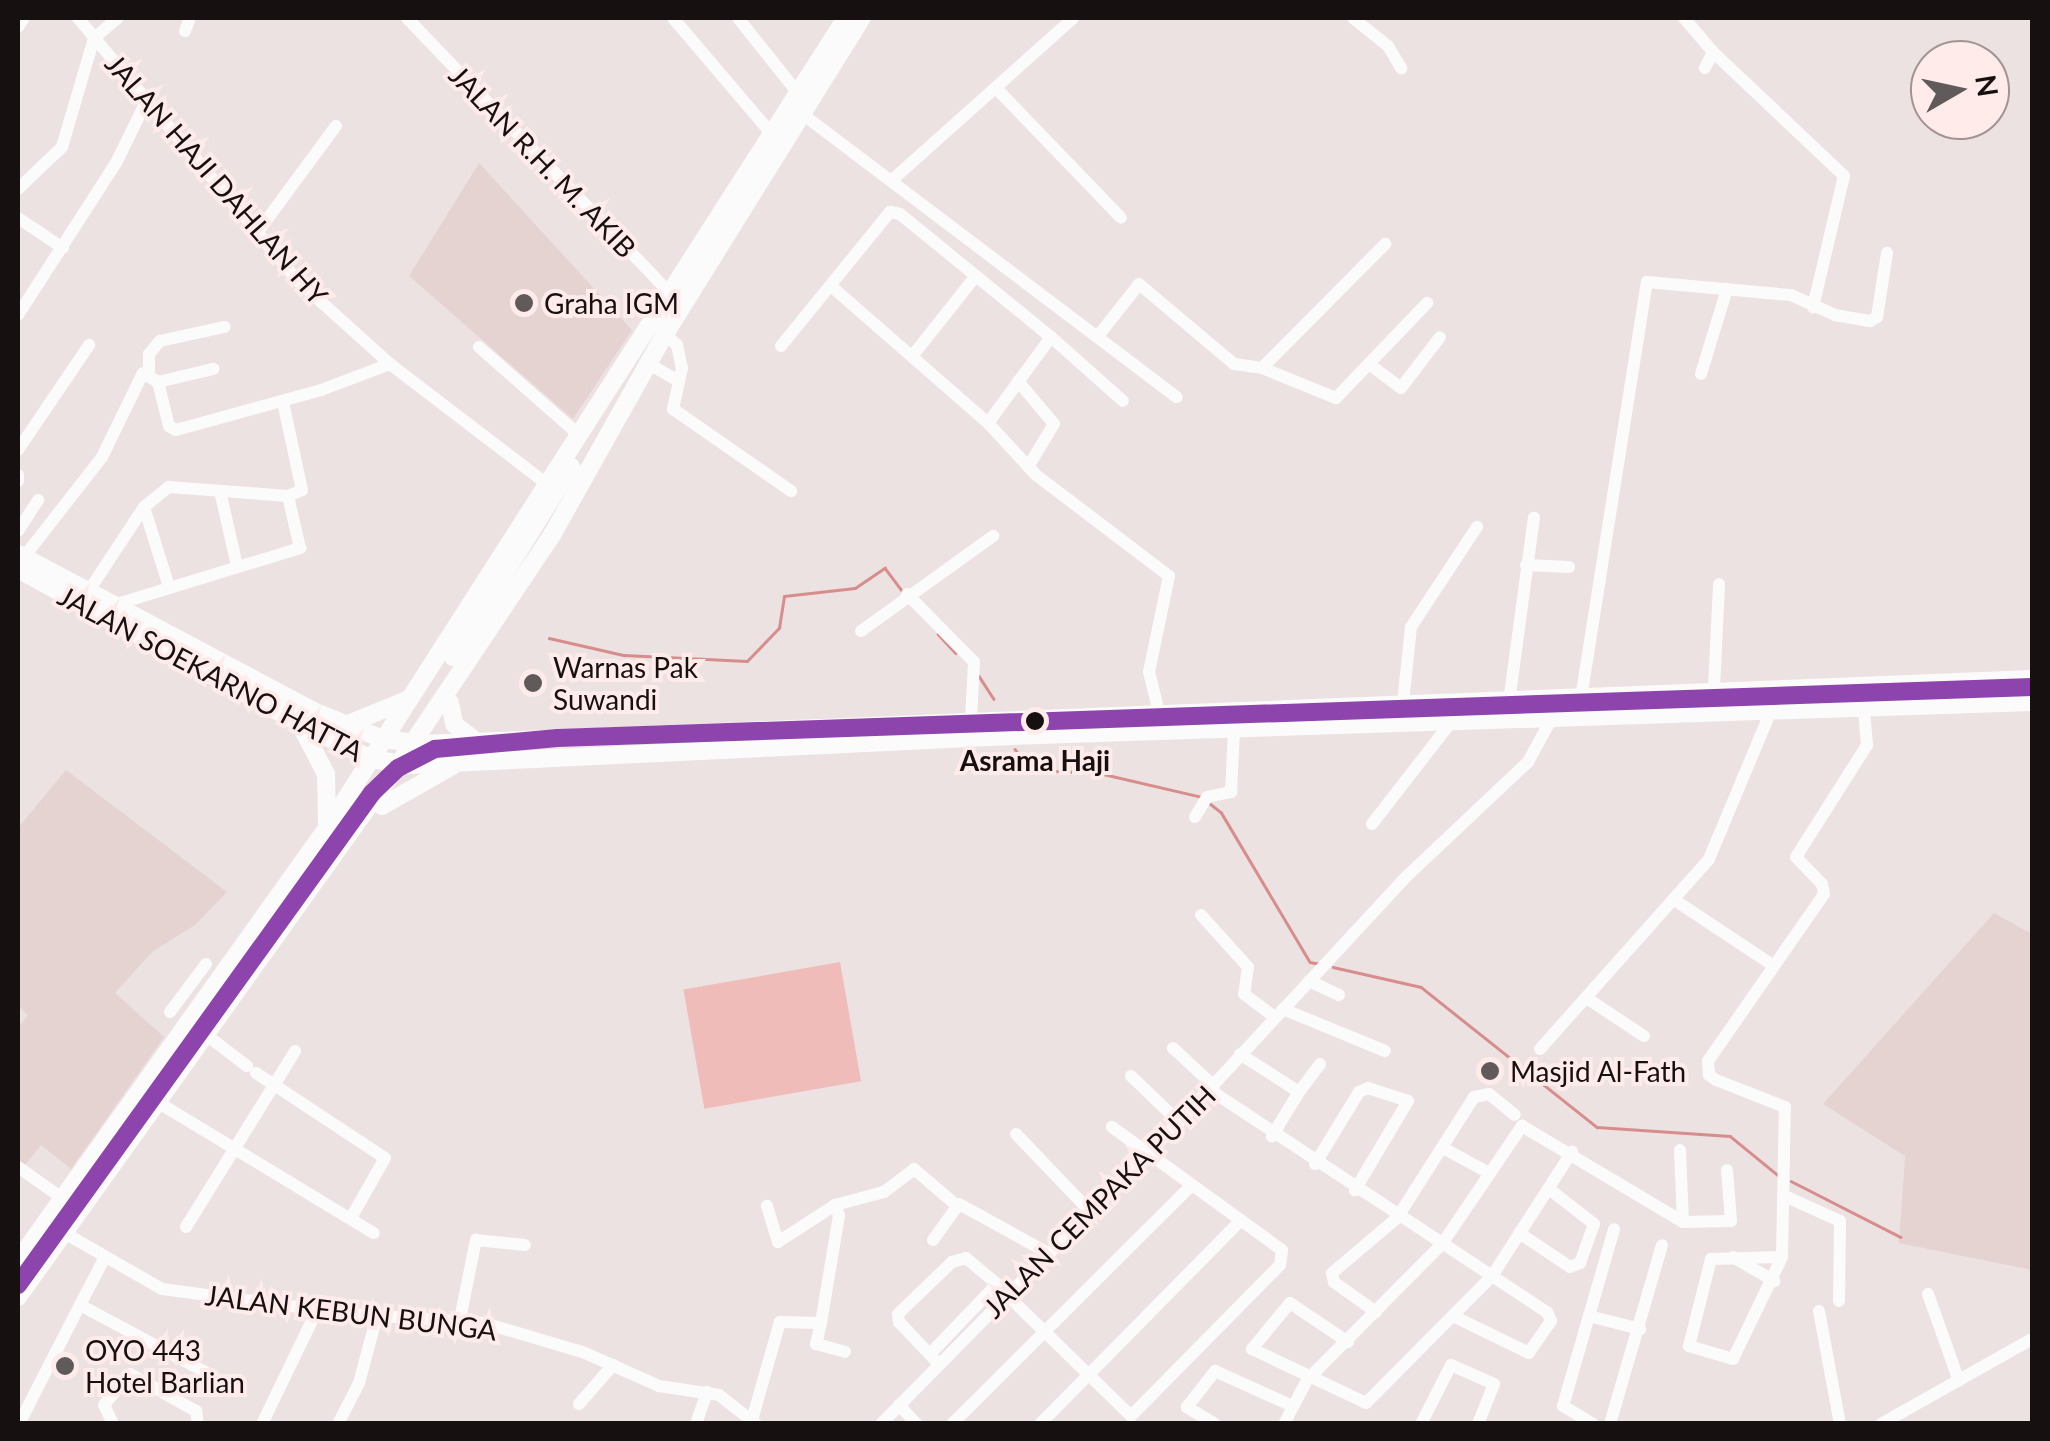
<!DOCTYPE html>
<style>
body{margin:0}
#map{position:relative;width:2050px;height:1441px;overflow:hidden;background:#ece2e2;font-family:Lato,sans-serif}
div>[style]{position:absolute}
[style*='--x']{left:calc(var(--x)*1px);top:calc(var(--y)*1px);width:calc(var(--w)*1px);rotate:calc(var(--a)*1deg)}
.built>*{inset:0;background:#e5d3d2}
.green>*{inset:0;background:#efbcb9;transform-origin:0 0}
.stream>*{height:2.5px;margin:-1.25px;padding:0 1.25px;transform-origin:1.25px;border-radius:1.25px;background:#d78d8b}
.minor>*{height:12px;margin:-6px;padding:0 6px;transform-origin:6px;border-radius:6px;background:#fcfbfb}
.highway>*{height:18px;margin:-9px;padding:0 9px;transform-origin:9px;border-radius:9px;background:#fcfbfb}
.rail-1>*{height:18px;margin:-9px;padding:0 9px;transform-origin:9px;border-radius:9px;background:#8e44ad}
.dots>*{width:28px;height:28px;translate:-50% -50%;box-sizing:border-box;border:5px solid #ffecea;border-radius:50%}
span{translate:-50% -50%;white-space:nowrap;text-align:center;line-height:1.15;-webkit-text-stroke:8px #ffecea;paint-order:stroke}
.street-label{font-size:28px;color:#161010}
.poi-label{font-size:28px;color:#161010}
.left{translate:0 -50%;text-align:left}
.stop-label{font-size:28px;color:#161010;font-weight:700}
.frame{position:absolute;inset:0;border:20px solid #161010;pointer-events:none}
.north{position:absolute;left:1910px;top:40px;width:100px;height:100px;box-sizing:border-box;background:#ffecea;border:2px solid #a29493;border-radius:50%;rotate:81deg;font-size:28px;font-weight:700;line-height:40px;text-align:center;color:#161010}
.north::after{content:'';display:block;margin:auto;width:35px;height:45px;background:#615a5a;clip-path:polygon(50% 0,100% 100%,50% 72%,0 100%)}
</style>
<div id="map">
<div class="built">
<div style="clip-path:polygon(479px 163px,632px 330px,573px 419px,409px 276px)"></div>
<div style="clip-path:polygon(66px 770px,227px 892px,195px 925px,152px 952px,115px 993px,164px 1037px,71px 1169px,41px 1145px,24px 1166px,18px 1161px,18px 1028px,28px 1015px,18px 1006px,18px 828px)"></div>
<div style="clip-path:polygon(1994px 913px,2032px 934px,2032px 1270px,1899px 1243px,1905px 1156px,1823px 1104px)"></div>
</div>
<div class="green">
<div style="left:840px;top:962px;width:121px;height:159px;rotate:80deg"></div>
</div>
<div class="stream">
<div style="--x:938;--y:634;--w:26;--a:47"></div>
<div style="--x:549;--y:638;--w:77;--a:12.8"></div>
<div style="--x:624;--y:655;--w:123;--a:2.8"></div>
<div style="--x:747;--y:661;--w:46;--a:-45.9"></div>
<div style="--x:779;--y:628;--w:32;--a:-81"></div>
<div style="--x:784;--y:596;--w:71;--a:-6.4"></div>
<div style="--x:855;--y:588;--w:36;--a:-34"></div>
<div style="--x:885;--y:568;--w:31;--a:53"></div>
<div style="--x:979;--y:676;--w:27;--a:57"></div>
<div style="--x:1015;--y:749;--w:25;--a:56"></div>
<div style="--x:1029;--y:770;--w:70;--a:2.5"></div>
<div style="--x:1099;--y:773;--w:106;--a:13.1"></div>
<div style="--x:1208;--y:802;--w:16;--a:38"></div>
<div style="--x:1221;--y:812;--w:174;--a:59.3"></div>
<div style="--x:1310;--y:962;--w:10;--a:11"></div>
<div style="--x:1333;--y:967;--w:90;--a:12.8"></div>
<div style="--x:1421;--y:987;--w:225;--a:38.5"></div>
<div style="--x:1597;--y:1127;--w:133;--a:3.9"></div>
<div style="--x:1730;--y:1136;--w:63;--a:39.2"></div>
<div style="--x:1791;--y:1181;--w:123;--a:27"></div>
</div>
<div class="minor">
<div style="--x:78;--y:18;--w:344;--a:50.1"></div>
<div style="--x:299;--y:282;--w:122;--a:42"></div>
<div style="--x:390;--y:364;--w:199;--a:37.4"></div>
<div style="--x:407;--y:18;--w:378;--a:46.3"></div>
<div style="--x:673;--y:18;--w:151;--a:49.6"></div>
<div style="--x:738;--y:18;--w:95;--a:51.4"></div>
<div style="--x:1353;--y:18;--w:45;--a:38.7"></div>
<div style="--x:1388;--y:46;--w:26;--a:59"></div>
<div style="--x:1684;--y:18;--w:45;--a:49.5"></div>
<div style="--x:1713;--y:52;--w:18;--a:117"></div>
<div style="--x:18;--y:27;--w:11;--a:-56"></div>
<div style="--x:185;--y:31;--w:14;--a:-69"></div>
<div style="--x:1713;--y:52;--w:180;--a:43.4"></div>
<div style="--x:1844;--y:176;--w:135;--a:103.3"></div>
<div style="--x:996;--y:88;--w:180;--a:46.1"></div>
<div style="--x:801;--y:113;--w:471;--a:37.1"></div>
<div style="--x:891;--y:181;--w:244;--a:-41.8"></div>
<div style="--x:18;--y:189;--w:61;--a:-43.7"></div>
<div style="--x:62;--y:147;--w:114;--a:-73.6"></div>
<div style="--x:94;--y:38;--w:31;--a:-40"></div>
<div style="--x:18;--y:218;--w:54;--a:33.7"></div>
<div style="--x:257;--y:233;--w:133;--a:-53.6"></div>
<div style="--x:18;--y:315;--w:181;--a:-57.2"></div>
<div style="--x:116;--y:163;--w:70;--a:-63.8"></div>
<div style="--x:665;--y:334;--w:16;--a:43"></div>
<div style="--x:677;--y:345;--w:24;--a:78"></div>
<div style="--x:682;--y:368;--w:42;--a:102.4"></div>
<div style="--x:673;--y:409;--w:144;--a:34.8"></div>
<div style="--x:1098;--y:336;--w:66;--a:-51.7"></div>
<div style="--x:1139;--y:284;--w:124;--a:40.1"></div>
<div style="--x:1234;--y:364;--w:28;--a:8"></div>
<div style="--x:1262;--y:368;--w:175;--a:-45.2"></div>
<div style="--x:1051;--y:337;--w:96;--a:41.6"></div>
<div style="--x:781;--y:346;--w:173;--a:-50.9"></div>
<div style="--x:890;--y:212;--w:10;--a:11"></div>
<div style="--x:900;--y:214;--w:195;--a:39.2"></div>
<div style="--x:1051;--y:337;--w:107;--a:126.2"></div>
<div style="--x:988;--y:423;--w:208;--a:-138.9"></div>
<div style="--x:479;--y:347;--w:132;--a:41.3"></div>
<div style="--x:913;--y:355;--w:100;--a:-51.5"></div>
<div style="--x:649;--y:364;--w:34;--a:30"></div>
<div style="--x:1369;--y:364;--w:40;--a:37"></div>
<div style="--x:1401;--y:388;--w:64;--a:-52.6"></div>
<div style="--x:1262;--y:368;--w:80;--a:22.1"></div>
<div style="--x:1336;--y:398;--w:132;--a:-46.2"></div>
<div style="--x:149;--y:372;--w:18;--a:-90"></div>
<div style="--x:149;--y:354;--w:17;--a:-50"></div>
<div style="--x:160;--y:341;--w:66;--a:-12.3"></div>
<div style="--x:1701;--y:374;--w:89;--a:-73"></div>
<div style="--x:1018;--y:381;--w:56;--a:50.1"></div>
<div style="--x:1054;--y:424;--w:50;--a:121.2"></div>
<div style="--x:158;--y:382;--w:57;--a:-13.3"></div>
<div style="--x:988;--y:423;--w:71;--a:47.3"></div>
<div style="--x:1036;--y:475;--w:167;--a:37.2"></div>
<div style="--x:1169;--y:576;--w:98;--a:101.8"></div>
<div style="--x:1149;--y:672;--w:41;--a:76"></div>
<div style="--x:18;--y:450;--w:127;--a:-55.9"></div>
<div style="--x:18;--y:475;--w:6;--a:90"></div>
<div style="--x:220;--y:491;--w:77;--a:77.2"></div>
<div style="--x:144;--y:507;--w:84;--a:72.6"></div>
<div style="--x:18;--y:531;--w:37;--a:-57"></div>
<div style="--x:24;--y:557;--w:127;--a:-52"></div>
<div style="--x:102;--y:457;--w:93;--a:-64"></div>
<div style="--x:143;--y:373;--w:17;--a:31"></div>
<div style="--x:158;--y:382;--w:45;--a:76"></div>
<div style="--x:169;--y:426;--w:8;--a:30"></div>
<div style="--x:176;--y:430;--w:150;--a:-15.4"></div>
<div style="--x:321;--y:390;--w:74;--a:-20.6"></div>
<div style="--x:1526;--y:565;--w:43;--a:2.7"></div>
<div style="--x:88;--y:592;--w:102;--a:-56.6"></div>
<div style="--x:144;--y:507;--w:32;--a:-39"></div>
<div style="--x:169;--y:487;--w:119;--a:4.3"></div>
<div style="--x:288;--y:496;--w:15;--a:-23"></div>
<div style="--x:302;--y:490;--w:90;--a:-102.2"></div>
<div style="--x:907;--y:594;--w:95;--a:45.4"></div>
<div style="--x:974;--y:662;--w:58;--a:93"></div>
<div style="--x:114;--y:605;--w:195;--a:-17"></div>
<div style="--x:300;--y:548;--w:53;--a:-103"></div>
<div style="--x:861;--y:631;--w:163;--a:-35.7"></div>
<div style="--x:1714;--y:688;--w:104;--a:-87.2"></div>
<div style="--x:1581;--y:698;--w:421;--a:-81"></div>
<div style="--x:1647;--y:282;--w:145;--a:5.2"></div>
<div style="--x:1791;--y:295;--w:48;--a:24.4"></div>
<div style="--x:1835;--y:315;--w:36;--a:10"></div>
<div style="--x:1870;--y:321;--w:8;--a:-30"></div>
<div style="--x:1877;--y:317;--w:65;--a:-81.1"></div>
<div style="--x:1509;--y:702;--w:186;--a:-82.3"></div>
<div style="--x:1403;--y:703;--w:76;--a:-84"></div>
<div style="--x:1411;--y:627;--w:120;--a:-56.6"></div>
<div style="--x:1195;--y:817;--w:23;--a:-59"></div>
<div style="--x:1207;--y:797;--w:25;--a:-12"></div>
<div style="--x:1231;--y:792;--w:62;--a:-87.2"></div>
<div style="--x:1372;--y:824;--w:129;--a:-52.2"></div>
<div style="--x:1676;--y:901;--w:114;--a:33.6"></div>
<div style="--x:1201;--y:915;--w:70;--a:47.9"></div>
<div style="--x:1248;--y:967;--w:27;--a:98"></div>
<div style="--x:1244;--y:994;--w:39;--a:37"></div>
<div style="--x:1309;--y:981;--w:33;--a:25"></div>
<div style="--x:1588;--y:999;--w:67;--a:33.5"></div>
<div style="--x:1283;--y:1009;--w:110;--a:22.4"></div>
<div style="--x:170;--y:1012;--w:60;--a:-53.1"></div>
<div style="--x:205;--y:1034;--w:53;--a:37.3"></div>
<div style="--x:1173;--y:1048;--w:56;--a:42.8"></div>
<div style="--x:1540;--y:1049;--w:254;--a:-48.3"></div>
<div style="--x:1709;--y:859;--w:160;--a:-67.3"></div>
<div style="--x:1240;--y:1054;--w:70;--a:32.8"></div>
<div style="--x:1299;--y:1092;--w:52;--a:121.5"></div>
<div style="--x:256;--y:1073;--w:154;--a:33.4"></div>
<div style="--x:385;--y:1158;--w:67;--a:119.6"></div>
<div style="--x:1131;--y:1076;--w:66;--a:43.8"></div>
<div style="--x:1210;--y:1090;--w:404;--a:33.4"></div>
<div style="--x:1547;--y:1312;--w:10;--a:66"></div>
<div style="--x:1551;--y:1321;--w:39;--a:125"></div>
<div style="--x:1529;--y:1353;--w:82;--a:-154.1"></div>
<div style="--x:1299;--y:1092;--w:35;--a:-53"></div>
<div style="--x:159;--y:1103;--w:251;--a:31.2"></div>
<div style="--x:1016;--y:1134;--w:105;--a:46.2"></div>
<div style="--x:1443;--y:1148;--w:52;--a:28.5"></div>
<div style="--x:1315;--y:1164;--w:84;--a:-58.6"></div>
<div style="--x:1359;--y:1092;--w:10;--a:-24"></div>
<div style="--x:1368;--y:1088;--w:42;--a:18"></div>
<div style="--x:1408;--y:1101;--w:104;--a:120.8"></div>
<div style="--x:18;--y:1167;--w:54;--a:35.2"></div>
<div style="--x:1787;--y:1197;--w:58;--a:24.4"></div>
<div style="--x:1840;--y:1221;--w:80;--a:90.7"></div>
<div style="--x:835;--y:1205;--w:51;--a:-14.9"></div>
<div style="--x:884;--y:1192;--w:38;--a:-37"></div>
<div style="--x:914;--y:1169;--w:54;--a:40.5"></div>
<div style="--x:1683;--y:1222;--w:48;--a:-1.2"></div>
<div style="--x:1731;--y:1221;--w:51;--a:-94.5"></div>
<div style="--x:186;--y:1227;--w:207;--a:-58.2"></div>
<div style="--x:61;--y:1231;--w:116;--a:29.9"></div>
<div style="--x:162;--y:1289;--w:190;--a:7.6"></div>
<div style="--x:350;--y:1314;--w:134;--a:3.8"></div>
<div style="--x:484;--y:1323;--w:105;--a:16.5"></div>
<div style="--x:585;--y:1353;--w:81;--a:24"></div>
<div style="--x:659;--y:1386;--w:61;--a:8.5"></div>
<div style="--x:719;--y:1395;--w:47;--a:38.1"></div>
<div style="--x:1519;--y:1233;--w:61;--a:33.7"></div>
<div style="--x:1570;--y:1267;--w:11;--a:-22"></div>
<div style="--x:1580;--y:1263;--w:41;--a:-70.3"></div>
<div style="--x:1594;--y:1224;--w:57;--a:-142.1"></div>
<div style="--x:933;--y:1240;--w:44;--a:-54.2"></div>
<div style="--x:959;--y:1204;--w:102;--a:28.8"></div>
<div style="--x:1733;--y:1257;--w:48;--a:30.3"></div>
<div style="--x:1782;--y:1257;--w:71;--a:178.4"></div>
<div style="--x:1711;--y:1259;--w:90;--a:104.2"></div>
<div style="--x:1689;--y:1346;--w:46;--a:16.5"></div>
<div style="--x:1733;--y:1359;--w:113;--a:-64.3"></div>
<div style="--x:1782;--y:1257;--w:150;--a:-88.9"></div>
<div style="--x:1785;--y:1107;--w:74;--a:-158.6"></div>
<div style="--x:1716;--y:1080;--w:9;--a:-144"></div>
<div style="--x:1709;--y:1075;--w:14;--a:-94"></div>
<div style="--x:1708;--y:1061;--w:203;--a:-55.2"></div>
<div style="--x:1824;--y:894;--w:10;--a:-101"></div>
<div style="--x:1822;--y:884;--w:37;--a:-134"></div>
<div style="--x:1796;--y:857;--w:133;--a:-57.6"></div>
<div style="--x:1867;--y:745;--w:38;--a:-95"></div>
<div style="--x:104;--y:1259;--w:52;--a:117.6"></div>
<div style="--x:80;--y:1305;--w:149;--a:28.1"></div>
<div style="--x:1928;--y:1294;--w:92;--a:70.4"></div>
<div style="--x:1007;--y:1295;--w:173;--a:44.3"></div>
<div style="--x:1131;--y:1416;--w:212;--a:-45.4"></div>
<div style="--x:1280;--y:1265;--w:15;--a:-82"></div>
<div style="--x:1282;--y:1250;--w:210;--a:-144.1"></div>
<div style="--x:1819;--y:1311;--w:115;--a:79.5"></div>
<div style="--x:1376;--y:1312;--w:52;--a:-144.5"></div>
<div style="--x:1334;--y:1282;--w:9;--a:-103"></div>
<div style="--x:1332;--y:1273;--w:85;--a:-40.2"></div>
<div style="--x:1397;--y:1218;--w:143;--a:-57.5"></div>
<div style="--x:1474;--y:1097;--w:15;--a:-11"></div>
<div style="--x:1489;--y:1094;--w:33;--a:39"></div>
<div style="--x:1589;--y:1316;--w:53;--a:14.3"></div>
<div style="--x:460;--y:1319;--w:81;--a:-78.6"></div>
<div style="--x:476;--y:1240;--w:49;--a:5.8"></div>
<div style="--x:821;--y:1323;--w:22;--a:103"></div>
<div style="--x:816;--y:1344;--w:30;--a:15"></div>
<div style="--x:1348;--y:1342;--w:70;--a:-146.1"></div>
<div style="--x:1290;--y:1303;--w:60;--a:129.6"></div>
<div style="--x:1252;--y:1349;--w:126;--a:25.3"></div>
<div style="--x:1366;--y:1403;--w:179;--a:-45.2"></div>
<div style="--x:1492;--y:1276;--w:148;--a:-57.2"></div>
<div style="--x:930;--y:1354;--w:97;--a:-46.3"></div>
<div style="--x:997;--y:1284;--w:40;--a:-140"></div>
<div style="--x:966;--y:1258;--w:15;--a:164"></div>
<div style="--x:952;--y:1262;--w:75;--a:136.1"></div>
<div style="--x:898;--y:1314;--w:8;--a:83"></div>
<div style="--x:899;--y:1322;--w:57;--a:46.4"></div>
<div style="--x:579;--y:1404;--w:52;--a:-48.9"></div>
<div style="--x:899;--y:1405;--w:26;--a:47"></div>
<div style="--x:752;--y:1420;--w:102;--a:-74.1"></div>
<div style="--x:780;--y:1322;--w:41;--a:1.4"></div>
<div style="--x:821;--y:1323;--w:109;--a:-80.5"></div>
<div style="--x:839;--y:1215;--w:11;--a:-112"></div>
<div style="--x:835;--y:1205;--w:68;--a:147"></div>
<div style="--x:778;--y:1242;--w:38;--a:-107"></div>
<div style="--x:19;--y:1424;--w:134;--a:-62.9"></div>
<div style="--x:113;--y:1424;--w:21;--a:-115"></div>
<div style="--x:104;--y:1405;--w:40;--a:-50"></div>
<div style="--x:130;--y:1374;--w:76;--a:29.3"></div>
<div style="--x:196;--y:1411;--w:13;--a:81"></div>
<div style="--x:262;--y:1424;--w:129;--a:-64.2"></div>
<div style="--x:338;--y:1424;--w:46;--a:-62.9"></div>
<div style="--x:359;--y:1383;--w:69;--a:-75"></div>
<div style="--x:696;--y:1424;--w:34;--a:-71"></div>
<div style="--x:881;--y:1424;--w:424;--a:-45.4"></div>
<div style="--x:1179;--y:1122;--w:337;--a:-47.2"></div>
<div style="--x:1408;--y:875;--w:165;--a:-43.3"></div>
<div style="--x:1528;--y:762;--w:52;--a:-61.5"></div>
<div style="--x:952;--y:1424;--w:336;--a:-44.9"></div>
<div style="--x:1040;--y:1424;--w:285;--a:-45.4"></div>
<div style="--x:1215;--y:1424;--w:33;--a:-149"></div>
<div style="--x:1187;--y:1407;--w:46;--a:-52.1"></div>
<div style="--x:1215;--y:1371;--w:85;--a:24.4"></div>
<div style="--x:1284;--y:1424;--w:50;--a:-62.4"></div>
<div style="--x:1307;--y:1380;--w:192;--a:-45.2"></div>
<div style="--x:1442;--y:1244;--w:143;--a:-55.9"></div>
<div style="--x:1522;--y:1126;--w:187;--a:30.8"></div>
<div style="--x:1683;--y:1222;--w:72;--a:-92.4"></div>
<div style="--x:1421;--y:1424;--w:66;--a:-63"></div>
<div style="--x:1451;--y:1365;--w:47;--a:23.8"></div>
<div style="--x:1494;--y:1384;--w:43;--a:111.8"></div>
<div style="--x:1593;--y:1424;--w:35;--a:-149"></div>
<div style="--x:1563;--y:1406;--w:184;--a:-73.9"></div>
<div style="--x:1610;--y:1424;--w:186;--a:-73.8"></div>
<div style="--x:1881;--y:1424;--w:173;--a:-29.4"></div>
</div>
<div class="highway">
<div style="--x:18;--y:554;--w:334;--a:28"></div>
<div style="--x:313;--y:711;--w:75;--a:21.8"></div>
<div style="--x:383;--y:739;--w:40;--a:7.1"></div>
<div style="--x:423;--y:744;--w:1610;--a:-2.31"></div>
<div style="--x:18;--y:569;--w:320;--a:28.7"></div>
<div style="--x:299;--y:723;--w:80;--a:26.6"></div>
<div style="--x:371;--y:759;--w:38;--a:9"></div>
<div style="--x:409;--y:765;--w:603;--a:-2.76"></div>
<div style="--x:1011;--y:736;--w:1022;--a:-1.91"></div>
<div style="--x:453;--y:657;--w:224;--a:-58.2"></div>
<div style="--x:450;--y:703;--w:21;--a:79"></div>
<div style="--x:454;--y:724;--w:24;--a:38"></div>
<div style="--x:348;--y:724;--w:64;--a:-22.1"></div>
<div style="--x:301;--y:726;--w:54;--a:62.5"></div>
<div style="--x:326;--y:774;--w:49;--a:88.8"></div>
<div style="--x:382;--y:806;--w:81;--a:-29.7"></div>
<div style="--x:18;--y:1261;--w:532;--a:-54.49"></div>
<div style="--x:327;--y:828;--w:962;--a:-57.35"></div>
<div style="--x:18;--y:1297;--w:654;--a:-54.46"></div>
<div style="--x:398;--y:765;--w:277;--a:-56.2"></div>
<div style="--x:552;--y:535;--w:231;--a:-60.7"></div>
<div style="--x:665;--y:334;--w:372;--a:-58.1"></div>
</div>
<div class="rail-1">
<div style="--x:18;--y:1285;--w:606;--a:-54.26"></div>
<div style="--x:372;--y:793;--w:36;--a:-44"></div>
<div style="--x:398;--y:768;--w:42;--a:-27.2"></div>
<div style="--x:435;--y:749;--w:123;--a:-5.1"></div>
<div style="--x:558;--y:738;--w:1475;--a:-1.98"></div>
</div>
<div class="dots">
<div style="left:524px;top:303px;background:#615a5a"></div>
<div style="left:533px;top:683px;background:#615a5a"></div>
<div style="left:1035px;top:721px;background:#161010"></div>
<div style="left:1490px;top:1071px;background:#615a5a"></div>
<div style="left:65px;top:1366px;background:#615a5a"></div>
</div>
<div class="street-label">
<span style="left:543px;top:161px;rotate:46deg">JALAN R.H. M. AKIB</span>
<span style="left:217px;top:179px;rotate:49deg">JALAN HAJI DAHLAN HY</span>
<span style="left:211px;top:673px;rotate:28deg">JALAN SOEKARNO HATTA</span>
<span style="left:1099px;top:1201px;rotate:-45deg">JALAN CEMPAKA PUTIH</span>
<span style="left:351px;top:1312px;rotate:7deg">JALAN KEBUN BUNGA</span>
</div>
<div class="poi-label">
<span class="left" style="left:544px;top:303px">Graha IGM</span>
<span class="left" style="left:553px;top:683px">Warnas Pak<br>Suwandi</span>
<span class="left" style="left:1510px;top:1071px">Masjid Al-Fath</span>
<span class="left" style="left:85px;top:1366px">OYO 443<br>Hotel Barlian</span>
</div>
<div class="stop-label">
<span style="left:1035px;top:760px">Asrama Haji</span>
</div>
<div class="frame"></div>
<div class="north">N</div>
</div>
